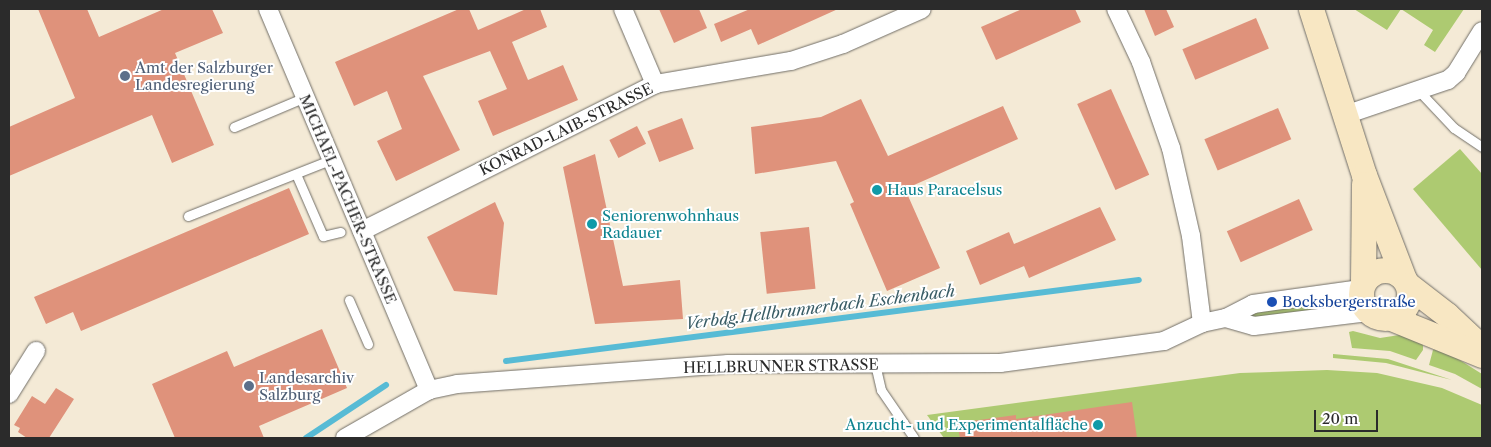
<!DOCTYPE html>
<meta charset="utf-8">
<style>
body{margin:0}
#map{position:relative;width:1491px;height:447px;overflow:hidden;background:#f4ead6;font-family:"Libre Caslon Text",serif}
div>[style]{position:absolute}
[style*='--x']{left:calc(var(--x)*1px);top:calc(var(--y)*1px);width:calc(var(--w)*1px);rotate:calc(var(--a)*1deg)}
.green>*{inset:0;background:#adca71}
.stream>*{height:6px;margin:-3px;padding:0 3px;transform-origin:3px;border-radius:3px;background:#57bbd5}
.building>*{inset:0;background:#df927b;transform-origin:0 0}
.roads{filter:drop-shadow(0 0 1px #716e67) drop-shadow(0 0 1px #716e67)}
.lane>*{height:9px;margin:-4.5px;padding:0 4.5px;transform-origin:4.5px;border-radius:4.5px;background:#fff}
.street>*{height:18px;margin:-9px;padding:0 9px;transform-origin:9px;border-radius:9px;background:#fff}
.secondary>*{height:25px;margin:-12.5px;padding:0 12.5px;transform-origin:12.5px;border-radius:12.5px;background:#f8e7c3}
.secondary>.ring{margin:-12.5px;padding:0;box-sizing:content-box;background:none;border:25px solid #f8e7c3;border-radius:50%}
.dots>*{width:14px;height:14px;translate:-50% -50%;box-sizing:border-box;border:2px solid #fff;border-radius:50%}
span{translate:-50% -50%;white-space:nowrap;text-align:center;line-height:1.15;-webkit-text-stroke:4px #fff;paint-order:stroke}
.service-label{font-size:15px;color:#4e5e75}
.left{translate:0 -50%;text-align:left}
.street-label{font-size:15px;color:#2b2b2b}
.culture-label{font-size:15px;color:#0d838f}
.right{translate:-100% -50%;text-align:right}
.transit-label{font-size:15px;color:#164399}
.water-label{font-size:16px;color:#3a5d66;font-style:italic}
.frame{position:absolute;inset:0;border:10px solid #2b2b2b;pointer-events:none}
.scale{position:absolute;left:1314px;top:410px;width:64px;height:22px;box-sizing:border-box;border:2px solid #2b2b2b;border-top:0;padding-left:6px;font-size:15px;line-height:18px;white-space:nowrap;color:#2b2b2b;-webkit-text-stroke:4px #fff;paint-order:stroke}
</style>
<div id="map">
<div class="green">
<div style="clip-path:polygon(1354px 9px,1464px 9px,1435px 52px,1424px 45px,1433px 30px,1401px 9px,1387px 30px)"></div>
<div style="clip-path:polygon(1460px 149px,1482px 174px,1482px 270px,1413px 189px)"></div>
<div style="clip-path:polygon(1311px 305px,1311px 312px,1250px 318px,1246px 313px)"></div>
<div style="clip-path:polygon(1353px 331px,1380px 338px,1406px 334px,1423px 341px,1423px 350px,1416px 360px,1390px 351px,1352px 348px,1349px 332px)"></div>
<div style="clip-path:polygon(1439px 347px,1482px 374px,1482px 389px,1455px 374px,1429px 365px,1433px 350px)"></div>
<div style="clip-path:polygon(1333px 354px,1388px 359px,1452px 380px,1386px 363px,1333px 358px)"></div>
<div style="clip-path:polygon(1327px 370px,1377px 373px,1442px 388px,1482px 405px,1482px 438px,944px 438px,927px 415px,1240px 373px)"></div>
</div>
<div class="stream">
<div style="--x:506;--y:361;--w:638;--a:-7.29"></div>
<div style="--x:306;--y:438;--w:96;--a:-33.5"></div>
</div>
<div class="building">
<div style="clip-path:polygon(38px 9px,87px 9px,99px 37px,164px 9px,212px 9px,223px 33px,175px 53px,214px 145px,172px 163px,152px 115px,9px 176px,9px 127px,75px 98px)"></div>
<div style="clip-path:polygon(459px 9px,469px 9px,478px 30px,526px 9px,540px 9px,547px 27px,512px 42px,528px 80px,563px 65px,578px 100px,493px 136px,478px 101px,507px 89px,490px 51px,423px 76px,460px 150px,396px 181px,377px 141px,402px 129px,387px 91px,354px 106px,335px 62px)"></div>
<div style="clip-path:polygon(659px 9px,699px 9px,707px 28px,674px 43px)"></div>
<div style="clip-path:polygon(750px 9px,838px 9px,758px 45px,751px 29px,721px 42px,714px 24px)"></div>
<div style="clip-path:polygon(1022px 9px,1075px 9px,1081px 22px,996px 60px,981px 27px)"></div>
<div style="clip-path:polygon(1144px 9px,1166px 9px,1174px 27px,1155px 36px)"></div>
<div style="left:1256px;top:18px;width:33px;height:80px;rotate:67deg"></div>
<div style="left:1111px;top:89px;width:94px;height:37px;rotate:66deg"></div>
<div style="clip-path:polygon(861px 99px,888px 156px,1003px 106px,1018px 139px,905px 189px,940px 268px,887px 291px,850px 204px,854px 202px,836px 161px,755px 174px,751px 127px,821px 117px)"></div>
<div style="left:1278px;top:108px;width:34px;height:80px;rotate:67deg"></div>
<div style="left:682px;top:118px;width:33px;height:37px;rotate:69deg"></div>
<div style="left:637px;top:126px;width:20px;height:31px;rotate:63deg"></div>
<div style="clip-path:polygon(595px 154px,623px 286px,680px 280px,683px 319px,595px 324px,563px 167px)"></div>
<div style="clip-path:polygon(289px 188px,309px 234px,81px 331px,73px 312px,46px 324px,34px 297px)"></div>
<div style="left:1299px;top:199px;width:34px;height:79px;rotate:66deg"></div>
<div style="clip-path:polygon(495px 202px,504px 223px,497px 295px,454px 291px,427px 237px)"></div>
<div style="clip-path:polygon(1100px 207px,1116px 240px,1029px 278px,1024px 266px,980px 285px,966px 251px,1009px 232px,1014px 244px)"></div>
<div style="left:809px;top:227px;width:62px;height:49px;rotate:84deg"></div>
<div style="clip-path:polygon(322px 329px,347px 388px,259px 426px,264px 438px,175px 438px,152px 384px,227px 351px,234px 367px)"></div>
<div style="clip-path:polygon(56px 388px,74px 399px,49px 438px,27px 438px,18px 432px,20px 428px,14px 425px,32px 396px,45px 404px)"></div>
<div style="clip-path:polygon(1132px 402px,1137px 438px,960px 438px,957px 423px,1016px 415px,1016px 419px)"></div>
</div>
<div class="roads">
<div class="lane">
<div style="--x:1419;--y:91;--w:51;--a:46.6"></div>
<div style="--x:1454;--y:128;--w:34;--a:34"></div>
<div style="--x:234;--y:127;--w:77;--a:-22.9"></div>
<div style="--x:296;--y:174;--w:68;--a:66.5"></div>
<div style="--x:323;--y:236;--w:18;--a:-13"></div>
<div style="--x:188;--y:216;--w:153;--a:-21.5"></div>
<div style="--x:349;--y:300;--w:48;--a:66.6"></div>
<div style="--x:875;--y:364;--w:27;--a:77"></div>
<div style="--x:881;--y:390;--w:58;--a:55.5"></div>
</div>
<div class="street">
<div style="--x:268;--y:9;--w:414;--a:67.1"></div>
<div style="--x:623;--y:9;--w:82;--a:66.9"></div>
<div style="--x:1116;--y:9;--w:59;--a:64.7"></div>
<div style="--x:1141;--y:62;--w:91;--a:70.8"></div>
<div style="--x:1171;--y:148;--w:90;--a:77.2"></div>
<div style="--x:1191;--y:236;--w:88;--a:82.8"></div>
<div style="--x:1345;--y:115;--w:109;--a:-18.8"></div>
<div style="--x:1448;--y:80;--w:11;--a:-41"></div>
<div style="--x:1456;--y:73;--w:49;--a:-58.2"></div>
<div style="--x:362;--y:231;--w:328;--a:-26.6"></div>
<div style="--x:655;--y:84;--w:138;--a:-9.6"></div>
<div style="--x:791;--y:61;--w:55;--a:-18.1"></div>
<div style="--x:843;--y:44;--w:86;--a:-23.9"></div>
<div style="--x:1226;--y:318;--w:29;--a:16"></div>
<div style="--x:1254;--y:326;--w:115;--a:-7"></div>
<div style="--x:9;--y:394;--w:51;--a:-57.9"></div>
<div style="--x:345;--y:438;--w:97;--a:-29.7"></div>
<div style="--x:429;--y:390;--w:29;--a:-12"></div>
<div style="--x:457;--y:384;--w:272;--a:-4.2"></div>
<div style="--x:728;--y:364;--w:272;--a:-0.2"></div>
<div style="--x:1000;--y:363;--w:165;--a:-7.6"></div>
<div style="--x:1164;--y:341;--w:42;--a:-25.3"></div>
<div style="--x:1202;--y:323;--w:25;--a:-12"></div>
<div style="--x:1226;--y:318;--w:30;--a:-27"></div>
<div style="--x:1253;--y:304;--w:109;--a:-7.9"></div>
</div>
<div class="secondary">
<div style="--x:1311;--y:9;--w:174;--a:72.3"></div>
<div style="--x:1364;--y:175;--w:111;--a:69"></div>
<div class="ring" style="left:1361px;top:270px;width:23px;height:23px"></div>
<div style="--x:1363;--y:282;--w:98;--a:-89.4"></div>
<div style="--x:1408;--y:285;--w:49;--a:37.6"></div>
<div style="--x:1447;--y:315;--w:48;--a:43.3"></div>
<div style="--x:1391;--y:318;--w:98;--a:22.1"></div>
</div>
</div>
<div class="dots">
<div style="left:125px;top:76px;background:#5c6f8a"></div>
<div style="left:877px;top:190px;background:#0f9aa8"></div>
<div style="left:592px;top:224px;background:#0f9aa8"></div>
<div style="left:1272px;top:302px;background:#1a4fb4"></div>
<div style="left:249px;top:386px;background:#5c6f8a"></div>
<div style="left:1098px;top:425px;background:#0f9aa8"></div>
</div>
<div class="service-label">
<span class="left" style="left:135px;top:76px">Amt der Salzburger<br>Landesregierung</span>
<span class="left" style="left:259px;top:386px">Landesarchiv<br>Salzburg</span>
</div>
<div class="street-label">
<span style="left:566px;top:129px;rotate:-26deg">KONRAD-LAIB-STRASSE</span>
<span style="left:348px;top:199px;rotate:67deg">MICHAEL-PACHER-STRASSE</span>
<span style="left:781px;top:366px;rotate:-1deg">HELLBRUNNER STRASSE</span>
</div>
<div class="culture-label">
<span class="left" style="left:887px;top:190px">Haus Paracelsus</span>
<span class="left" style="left:602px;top:224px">Seniorenwohnhaus<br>Radauer</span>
<span class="right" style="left:1088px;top:425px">Anzucht- und Experimentalfläche</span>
</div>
<div class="transit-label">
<span class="left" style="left:1282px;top:302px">Bocksbergerstraße</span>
</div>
<div class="water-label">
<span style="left:820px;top:307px;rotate:-7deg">Verbdg.Hellbrunnerbach Eschenbach</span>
</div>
<div class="frame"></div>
<div class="scale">20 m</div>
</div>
